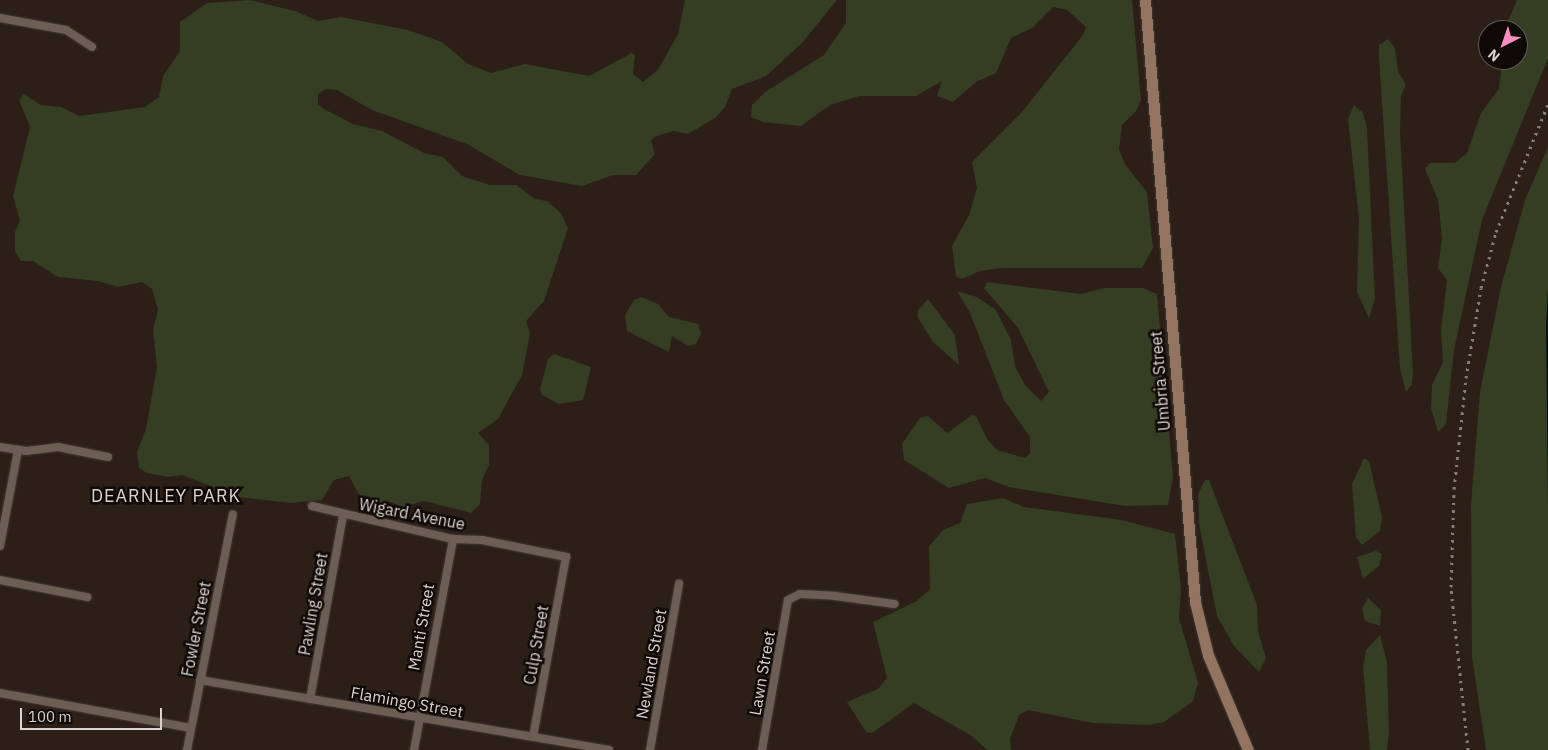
<!DOCTYPE html>
<style>
body{margin:0}
#map{position:relative;width:1548px;height:750px;overflow:hidden;background:#2b1f18;font-family:"IBM Plex Sans",sans-serif}
div>[style]{position:absolute}
[style*='--x']{left:calc(var(--x)*1px);top:calc(var(--y)*1px);width:calc(var(--w)*1px);rotate:calc(var(--a)*1deg)}
.green>*{inset:0;background:#353d23}
.water>*{inset:0;background:#001119}
.roads{filter:drop-shadow(0 0 1px #433934) drop-shadow(0 0 1px #433934)}
.minor>*{height:8px;margin:-4px;padding:0 4px;transform-origin:4px;border-radius:4px;background:#6c5d55}
.secondary>*{height:11px;margin:-5.5px;padding:0 5.5px;transform-origin:5.5px;border-radius:5.5px;background:#927460}
.rail>*{height:3px;margin-top:-1.5px;transform-origin:0;background:repeating-linear-gradient(90deg,#887e78 0 2.5px,transparent 0 7.5px)}
span{translate:-50% -50%;white-space:nowrap;text-align:center;line-height:1.15;-webkit-text-stroke:5px #0f0a07;paint-order:stroke}
.street-label{font-size:16px;color:#dbd3ce}
.neighbourhood-label{font-size:18px;color:#dbd3ce;letter-spacing:1px}
.north{position:absolute;left:1478px;top:20px;width:50px;height:50px;box-sizing:border-box;background:#0f0a07;border:1px solid #615a57;border-radius:50%;rotate:221deg;font-size:14px;font-weight:700;line-height:20px;text-align:center;color:#dbd3ce}
.north::after{content:'';display:block;margin:auto;width:18px;height:22px;background:#fd8ebf;clip-path:polygon(50% 0,100% 100%,50% 72%,0 100%)}
.scale{position:absolute;left:20px;top:708px;width:142px;height:22px;box-sizing:border-box;border:2px solid #dbd3ce;border-top:0;padding-left:6px;font-size:15px;line-height:18px;white-space:nowrap;color:#dbd3ce;-webkit-text-stroke:4px #0f0a07;paint-order:stroke}
</style>
<div id="map">
<div class="green">
<div style="clip-path:polygon(250px 0,295px 11px,318px 21px,341px 17px,408px 30px,442px 42px,468px 64px,491px 73px,525px 64px,589px 76px,632px 53px,635px 55px,633px 74px,643px 82px,658px 70px,678px 34px,685px 0,837px 0,802px 43px,766px 76px,732px 89px,725px 107px,715px 118px,688px 134px,673px 131px,654px 137px,651px 141px,655px 154px,636px 175px,613px 175px,582px 186px,520px 175px,467px 144px,372px 110px,337px 90px,326px 89px,318px 94px,318px 104px,324px 109px,353px 124px,382px 131px,424px 153px,443px 157px,462px 176px,490px 185px,516px 185px,535px 199px,547px 201px,561px 213px,568px 228px,544px 301px,526px 321px,530px 334px,522px 375px,498px 419px,478px 433px,489px 445px,489px 465px,482px 480px,480px 504px,471px 513px,424px 501px,403px 507px,390px 502px,370px 504px,359px 495px,349px 476px,334px 480px,322px 500px,291px 503px,239px 497px,182px 475px,168px 477px,147px 473px,139px 468px,137px 452px,146px 429px,157px 367px,153px 330px,158px 309px,152px 289px,142px 282px,118px 287px,98px 281px,58px 277px,33px 261px,21px 261px,15px 252px,15px 232px,20px 221px,13px 196px,30px 127px,19px 100px,24px 94px,41px 105px,61px 107px,79px 116px,145px 107px,159px 97px,163px 76px,180px 51px,180px 22px,207px 3px)"></div>
<div style="clip-path:polygon(846px 0,1132px 0,1141px 100px,1136px 111px,1122px 125px,1119px 149px,1124px 163px,1147px 192px,1153px 248px,1142px 268px,1001px 268px,980px 271px,962px 279px,956px 277px,952px 246px,969px 215px,977px 188px,972px 162px,1022px 112px,1083px 35px,1086px 27px,1067px 10px,1053px 7px,1032px 28px,1011px 38px,996px 73px,976px 82px,953px 102px,937px 96px,942px 81px,916px 96px,859px 96px,830px 105px,801px 126px,763px 122px,751px 117px,752px 105px,765px 92px,824px 55px,846px 23px)"></div>
<div style="clip-path:polygon(1517px 0,1548px 0,1548px 58px,1482px 220px,1454px 350px,1446px 424px,1438px 432px,1431px 408px,1432px 385px,1443px 362px,1441px 330px,1447px 280px,1438px 268px,1442px 238px,1438px 200px,1425px 169px,1430px 163px,1455px 163px,1467px 153px,1481px 113px,1499px 89px,1502px 60px,1518px 60px,1518px 30px,1504px 30px)"></div>
<div style="clip-path:polygon(1388px 39px,1395px 48px,1398px 71px,1406px 85px,1401px 95px,1400px 132px,1413px 372px,1412px 384px,1406px 392px,1400px 369px,1379px 58px,1379px 45px)"></div>
<div style="clip-path:polygon(1354px 105px,1363px 113px,1367px 128px,1375px 299px,1369px 318px,1357px 292px,1359px 219px,1348px 119px)"></div>
<div style="clip-path:polygon(1548px 147px,1548px 750px,1486px 750px,1472px 657px,1471px 504px,1480px 392px,1501px 287px,1525px 200px)"></div>
<div style="clip-path:polygon(987px 282px,1081px 294px,1104px 288px,1143px 288px,1157px 294px,1173px 477px,1168px 505px,1125px 506px,1009px 487px,985px 478px,949px 488px,904px 460px,902px 444px,920px 418px,928px 416px,947px 433px,972px 415px,976px 416px,987px 439px,997px 450px,1025px 458px,1030px 454px,1030px 437px,1004px 400px,970px 313px,957px 291px,977px 297px,996px 310px,1011px 340px,1015px 366px,1025px 385px,1041px 401px,1049px 392px,1018px 328px,984px 288px)"></div>
<div style="clip-path:polygon(641px 297px,658px 304px,669px 317px,698px 324px,701px 334px,696px 344px,688px 346px,672px 336px,669px 352px,627px 331px,625px 315px,634px 300px)"></div>
<div style="clip-path:polygon(928px 299px,955px 335px,959px 365px,933px 342px,918px 318px,918px 310px)"></div>
<div style="clip-path:polygon(554px 354px,591px 367px,583px 400px,559px 404px,542px 395px,540px 389px,548px 359px)"></div>
<div style="clip-path:polygon(1364px 458px,1369px 461px,1382px 517px,1380px 531px,1362px 545px,1356px 537px,1352px 484px)"></div>
<div style="clip-path:polygon(1205px 480px,1209px 480px,1257px 605px,1258px 631px,1266px 658px,1259px 672px,1234px 646px,1217px 616px,1199px 524px,1198px 494px)"></div>
<div style="clip-path:polygon(1003px 498px,1024px 507px,1122px 520px,1175px 534px,1181px 589px,1179px 618px,1198px 683px,1193px 701px,1164px 722px,1149px 725px,1093px 723px,1028px 710px,1019px 715px,1010px 739px,1011px 750px,987px 750px,972px 736px,914px 703px,872px 733px,866px 732px,847px 702px,878px 689px,887px 678px,873px 622px,917px 601px,930px 589px,929px 546px,943px 530px,960px 523px,967px 504px)"></div>
<div style="clip-path:polygon(1376px 551px,1382px 554px,1379px 566px,1363px 579px,1357px 557px)"></div>
<div style="clip-path:polygon(1368px 598px,1381px 610px,1380px 626px,1365px 621px,1362px 608px)"></div>
<div style="clip-path:polygon(1380px 635px,1387px 662px,1389px 732px,1387px 750px,1370px 750px,1363px 668px,1366px 650px)"></div>
</div>
<div class="water">
<div style="clip-path:polygon(1548px 289px,1548px 505px,1546px 325px)"></div>
</div>
<div class="roads">
<div class="minor">
<div style="--x:0;--y:18;--w:67;--a:10.3"></div>
<div style="--x:66;--y:30;--w:31;--a:33"></div>
<div style="--x:0;--y:447;--w:26;--a:9"></div>
<div style="--x:26;--y:451;--w:32;--a:-7"></div>
<div style="--x:58;--y:447;--w:51;--a:11.3"></div>
<div style="--x:312;--y:506;--w:145;--a:13.2"></div>
<div style="--x:453;--y:539;--w:29;--a:2"></div>
<div style="--x:482;--y:540;--w:86;--a:11.4"></div>
<div style="--x:566;--y:557;--w:183;--a:100.4"></div>
<div style="--x:0;--y:546;--w:98;--a:-79.4"></div>
<div style="--x:0;--y:580;--w:89;--a:11.1"></div>
<div style="--x:200;--y:680;--w:415;--a:9.7"></div>
<div style="--x:0;--y:693;--w:194;--a:10.4"></div>
<div style="--x:310;--y:699;--w:187;--a:-79.8"></div>
<div style="--x:187;--y:750;--w:240;--a:-79"></div>
<div style="--x:414;--y:750;--w:215;--a:-79.5"></div>
<div style="--x:650;--y:750;--w:169;--a:-80.1"></div>
<div style="--x:762;--y:750;--w:152;--a:-80.2"></div>
<div style="--x:788;--y:600;--w:13;--a:-27"></div>
<div style="--x:800;--y:594;--w:35;--a:3"></div>
<div style="--x:835;--y:596;--w:60;--a:7.7"></div>
</div>
<div class="secondary">
<div style="--x:1145;--y:0;--w:604;--a:85.25"></div>
<div style="--x:1195;--y:602;--w:55;--a:76.2"></div>
<div style="--x:1208;--y:655;--w:103;--a:67.2"></div>
</div>
</div>
<div class="rail">
<div style="--x:1468;--y:750;--w:164;--a:-96"></div>
<div style="--x:1451;--y:587;--w:98;--a:-88.2"></div>
<div style="--x:1454;--y:489;--w:112;--a:-83.8"></div>
<div style="--x:1466;--y:378;--w:91;--a:-80.5"></div>
<div style="--x:1481;--y:288;--w:58;--a:-75"></div>
<div style="--x:1496;--y:232;--w:138;--a:-67.9"></div>
</div>
<div class="street-label">
<span style="left:1160px;top:381px;rotate:-95deg">Umbria Street</span>
<span style="left:412px;top:514px;rotate:11deg">Wigard Avenue</span>
<span style="left:313px;top:604px;rotate:-80deg">Pawling Street</span>
<span style="left:421px;top:627px;rotate:-80deg">Manti Street</span>
<span style="left:196px;top:629px;rotate:-79deg">Fowler Street</span>
<span style="left:536px;top:645px;rotate:-80deg">Culp Street</span>
<span style="left:651px;top:664px;rotate:-80deg">Newland Street</span>
<span style="left:762px;top:673px;rotate:-80deg">Lawn Street</span>
<span style="left:407px;top:702px;rotate:10deg">Flamingo Street</span>
</div>
<div class="neighbourhood-label">
<span style="left:166px;top:496px">DEARNLEY PARK</span>
</div>
<div class="north">N</div>
<div class="scale">100 m</div>
</div>
